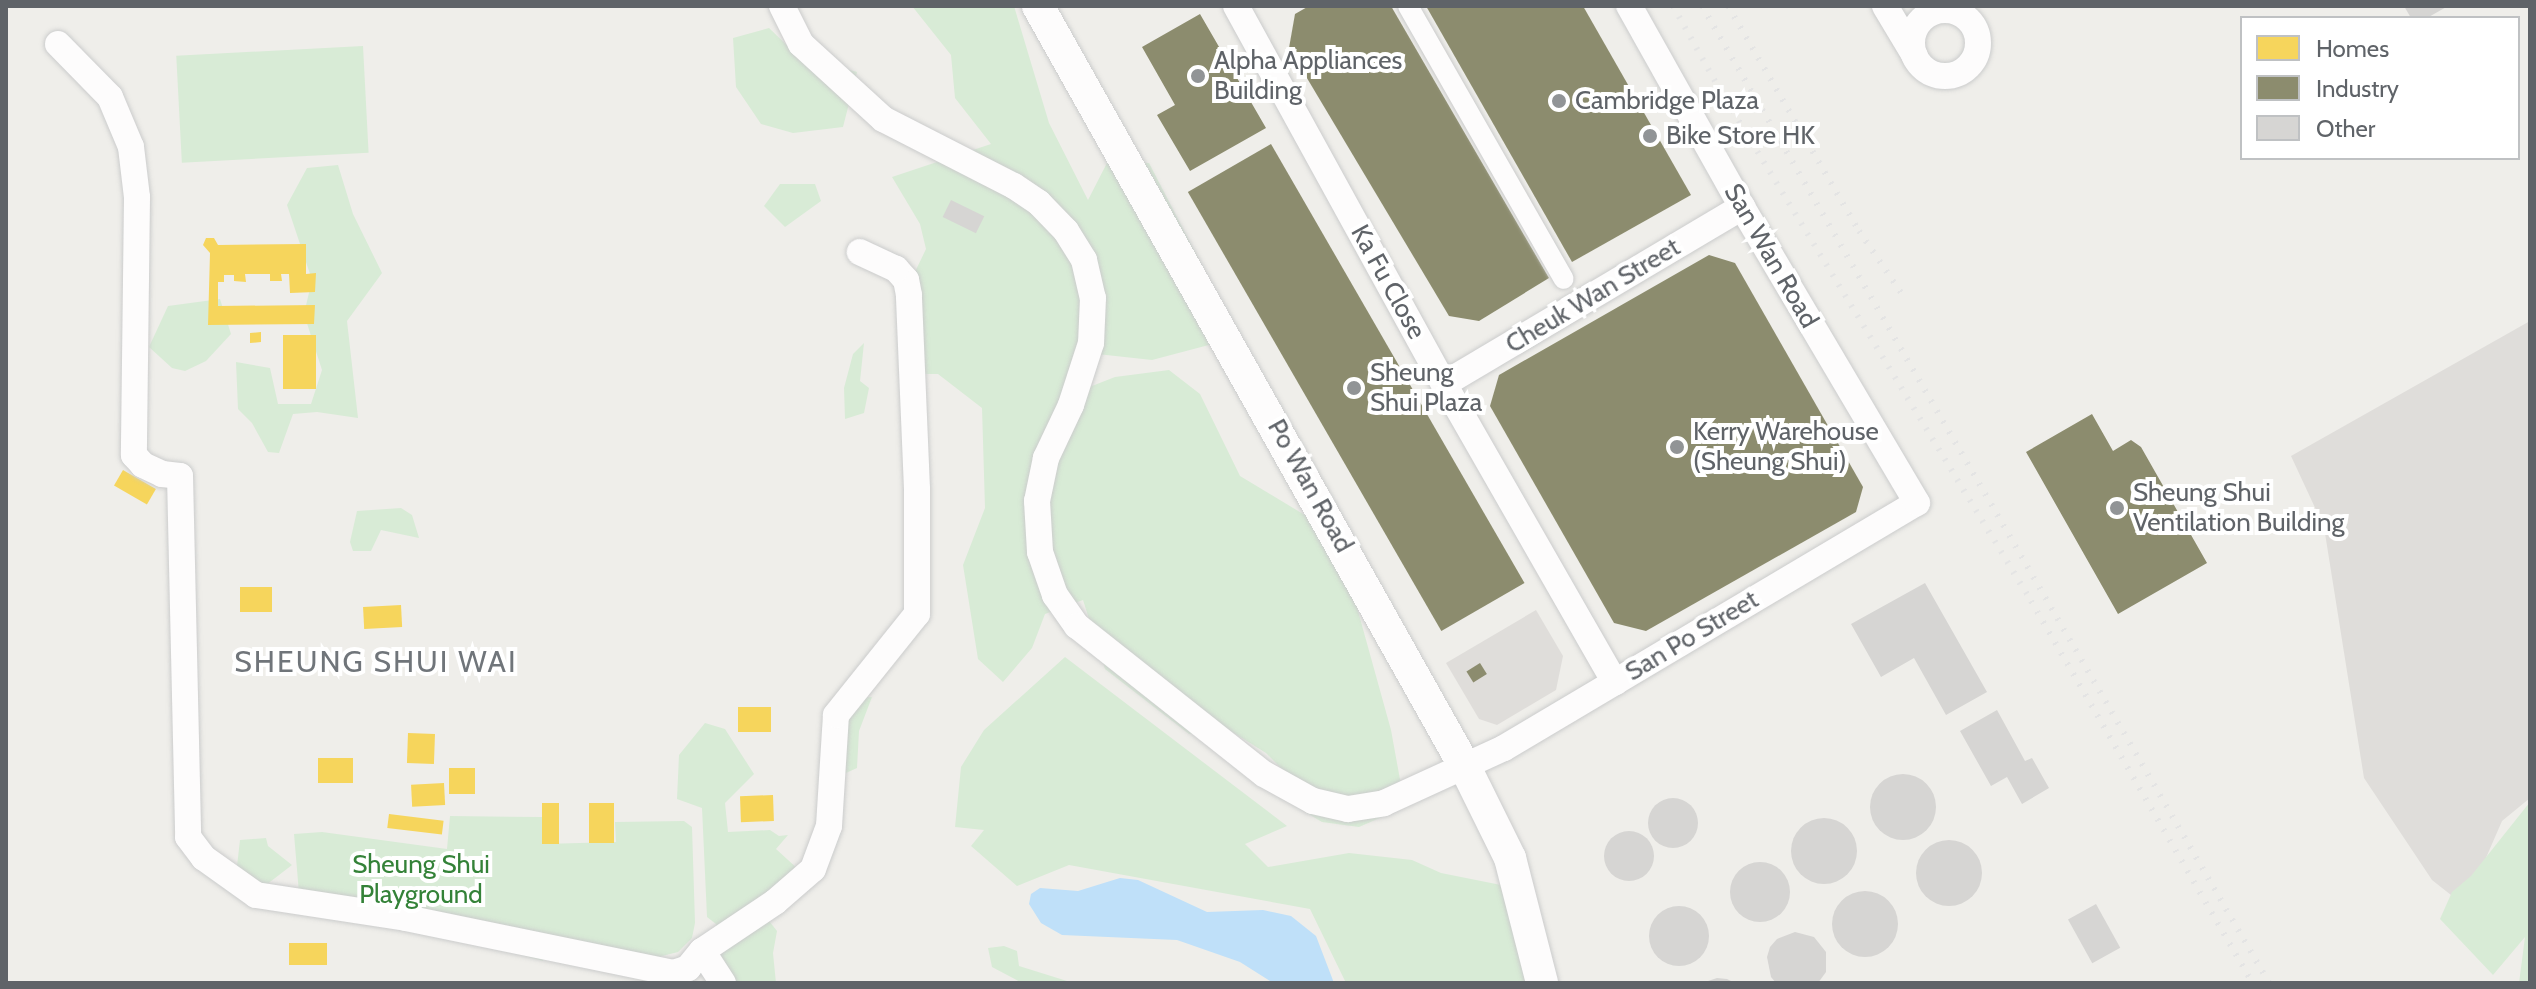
<!DOCTYPE html>
<style>
body{margin:0}
#map{position:relative;width:2536px;height:989px;overflow:hidden;background:#efeeea;font-family:Cabin,sans-serif}
div>[style]{position:absolute}
[style*='--x']{left:calc(var(--x)*1px);top:calc(var(--y)*1px);width:calc(var(--w)*1px);rotate:calc(var(--a)*1deg)}
.industrial>*{inset:0;background:#dfddda}
.green>*{inset:0;background:#d8ebd6;transform-origin:0 0}
.water>*{inset:0;background:#bfe0f9}
.homes>*{inset:0;background:#f6d55c;transform-origin:0 0}
.industry>*{inset:0;background:#8c8c6e;transform-origin:0 0}
.building>*{inset:0;background:#d6d5d3;transform-origin:0 0}
.round{border-radius:50%}
.roads{filter:drop-shadow(0 0 2px #cbcccc) drop-shadow(0 0 2px #cbcccc)}
.pedestrian>*{height:20px;margin:-10px;padding:0 10px;transform-origin:10px;border-radius:10px;background:#fdfcfc}
.minor>*{height:26px;margin:-13px;padding:0 13px;transform-origin:13px;border-radius:13px;background:#fdfcfc}
.minor>.ring{margin:-13px;padding:0;box-sizing:content-box;background:none;border:26px solid #fdfcfc;border-radius:50%}
.tertiary>*{height:32px;margin:-16px;padding:0 16px;transform-origin:16px;border-radius:16px;background:#fdfcfc}
.rail>*{height:6px;margin-top:-3px;transform-origin:0;background:repeating-linear-gradient(90deg,#e4e4e4 0 2px,transparent 0 12px)}
.dots>*{width:22px;height:22px;translate:-50% -50%;box-sizing:border-box;border:4px solid #fff;border-radius:50%}
span{translate:-50% -50%;white-space:nowrap;text-align:center;line-height:1.15;-webkit-text-stroke:8px #fff;paint-order:stroke}
.poi-label{font-size:26px;color:#5f6368}
.left{translate:0 -50%;text-align:left}
.street-label{font-size:26px;color:#5f6368}
.park-label{font-size:26px;color:#348238}
.quarter-label{font-size:30px;color:#70757a;letter-spacing:2px}
.frame{position:absolute;inset:0;border:8px solid #5f6368;pointer-events:none}
.legend{position:absolute;left:2240px;top:16px;width:280px;height:144px;box-sizing:border-box;background:#fff;border:2px solid #bfc1c3;margin:0;padding:10px 14px;list-style:none;font-size:24px;color:#5f6368}
.legend li{display:flex;align-items:center;gap:16px;height:40px}
.legend b{width:40px;border:2px solid #bfc1c3}
</style>
<div id="map">
<div class="industrial">
<div style="clip-path:polygon(2530px 321px,2530px 798px,2502px 821px,2465px 906px,2432px 880px,2364px 778px,2324px 527px,2291px 456px)"></div>
<div style="clip-path:polygon(1536px 610px,1563px 656px,1556px 690px,1497px 725px,1479px 719px,1446px 663px)"></div>
</div>
<div class="green">
<div style="clip-path:polygon(912px 6px,1014px 6px,1049px 123px,1088px 200px,1108px 161px,1149px 163px,1239px 337px,1152px 360px,1088px 353px,1069px 395px,1115px 377px,1169px 370px,1200px 394px,1240px 476px,1318px 523px,1348px 575px,1391px 730px,1405px 807px,1359px 827px,1322px 822px,1265px 788px,1289px 776px,1266px 753px,1226px 728px,1189px 734px,1105px 669px,1083px 600px,1045px 614px,1032px 648px,1003px 682px,978px 659px,963px 565px,985px 508px,982px 408px,938px 374px,923px 374px,914px 274px,926px 249px,920px 224px,892px 177px,991px 144px,955px 98px,951px 55px)"></div>
<div style="clip-path:polygon(769px 28px,798px 56px,857px 72px,843px 127px,793px 133px,761px 124px,736px 87px,733px 38px)"></div>
<div style="left:363px;top:46px;width:107px;height:187px;rotate:87deg"></div>
<div style="clip-path:polygon(338px 165px,353px 214px,382px 273px,347px 321px,358px 418px,317px 412px,293px 414px,279px 453px,268px 452px,252px 423px,238px 409px,236px 362px,270px 368px,278px 404px,311px 404px,322px 370px,304px 314px,312px 280px,287px 205px,307px 168px)"></div>
<div style="clip-path:polygon(780px 184px,815px 184px,821px 201px,785px 227px,764px 206px)"></div>
<div style="clip-path:polygon(220px 299px,231px 334px,206px 361px,185px 371px,172px 368px,149px 347px,168px 306px)"></div>
<div style="clip-path:polygon(864px 343px,860px 381px,869px 388px,864px 413px,845px 419px,844px 388px,853px 354px)"></div>
<div style="clip-path:polygon(401px 508px,412px 515px,419px 538px,381px 530px,371px 551px,353px 551px,350px 542px,357px 511px)"></div>
<div style="clip-path:polygon(1065px 657px,1287px 826px,1245px 844px,1268px 867px,1349px 853px,1412px 860px,1441px 873px,1506px 886px,1526px 983px,1346px 983px,1310px 909px,1069px 865px,1017px 886px,971px 846px,984px 830px,955px 827px,961px 767px,984px 730px)"></div>
<div style="clip-path:polygon(872px 697px,859px 731px,857px 768px,826px 782px,822px 721px,850px 698px)"></div>
<div style="clip-path:polygon(705px 723px,725px 729px,754px 774px,725px 803px,728px 832px,770px 830px,779px 836px,788px 835px,776px 849px,799px 870px,755px 903px,777px 931px,773px 953px,776px 983px,714px 983px,716px 924px,707px 917px,702px 808px,677px 799px,679px 755px)"></div>
<div style="clip-path:polygon(2530px 802px,2530px 983px,2519px 983px,2525px 937px,2493px 975px,2440px 919px,2452px 892px,2471px 876px)"></div>
<div style="clip-path:polygon(450px 816px,542px 817px,543px 844px,616px 842px,615px 822px,684px 821px,692px 827px,695px 923px,692px 938px,678px 952px,658px 957px,546px 937px,543px 961px,299px 893px,294px 834px,322px 832px,447px 849px)"></div>
<div style="clip-path:polygon(266px 838px,268px 846px,292px 865px,266px 885px,255px 884px,237px 866px,240px 840px)"></div>
<div style="clip-path:polygon(1004px 946px,1017px 951px,1019px 966px,1067px 981px,1022px 983px,992px 967px,988px 948px)"></div>
</div>
<div class="water">
<div style="clip-path:polygon(1120px 878px,1138px 880px,1207px 912px,1263px 910px,1291px 916px,1316px 936px,1334px 983px,1273px 983px,1240px 962px,1177px 940px,1062px 935px,1041px 923px,1029px 904px,1031px 894px,1040px 888px,1078px 891px)"></div>
</div>
<div class="homes">
<div style="clip-path:polygon(206px 238px,214px 238px,218px 245px,306px 244px,306px 274px,316px 273px,315px 292px,290px 293px,289px 274px,281px 274px,282px 281px,270px 281px,270px 274px,245px 274px,246px 282px,234px 281px,234px 275px,224px 275px,224px 282px,218px 282px,218px 306px,315px 305px,314px 324px,208px 325px,210px 253px,203px 245px)"></div>
<div style="clip-path:polygon(261px 332px,261px 342px,250px 343px,250px 333px)"></div>
<div style="left:283px;top:335px;width:33px;height:54px"></div>
<div style="left:123px;top:470px;width:38px;height:18px;rotate:30deg"></div>
<div style="left:240px;top:587px;width:32px;height:25px"></div>
<div style="left:401px;top:605px;width:22px;height:38px;rotate:87deg"></div>
<div style="left:771px;top:707px;width:25px;height:33px;rotate:90deg"></div>
<div style="left:408px;top:733px;width:27px;height:30px;rotate:2deg"></div>
<div style="left:318px;top:758px;width:35px;height:25px"></div>
<div style="left:449px;top:768px;width:26px;height:26px"></div>
<div style="left:444px;top:783px;width:22px;height:33px;rotate:87deg"></div>
<div style="left:773px;top:795px;width:26px;height:33px;rotate:88deg"></div>
<div style="left:542px;top:803px;width:17px;height:41px"></div>
<div style="left:589px;top:803px;width:25px;height:40px"></div>
<div style="left:389px;top:814px;width:55px;height:14px;rotate:7deg"></div>
<div style="left:289px;top:943px;width:38px;height:22px"></div>
</div>
<div class="industry">
<div style="clip-path:polygon(1309px 6px,1391px 6px,1549px 278px,1479px 321px,1449px 316px,1289px 48px,1295px 14px)"></div>
<div style="clip-path:polygon(1426px 6px,1583px 6px,1691px 195px,1572px 262px)"></div>
<div style="clip-path:polygon(1200px 14px,1266px 128px,1190px 171px,1157px 115px,1175px 105px,1142px 47px)"></div>
<div style="left:1271px;top:144px;width:507px;height:96px;rotate:60deg"></div>
<div style="clip-path:polygon(1709px 255px,1735px 263px,1863px 487px,1856px 512px,1646px 631px,1614px 623px,1490px 406px,1499px 375px)"></div>
<div style="clip-path:polygon(2092px 414px,2113px 451px,2131px 440px,2141px 447px,2207px 563px,2118px 614px,2026px 452px)"></div>
<div style="left:1480px;top:663px;width:13px;height:16px;rotate:58deg"></div>
</div>
<div class="building">
<div style="clip-path:polygon(2404px 6px,2448px 6px,2427px 18px,2411px 18px)"></div>
<div style="left:951px;top:200px;width:37px;height:19px;rotate:26deg"></div>
<div style="clip-path:polygon(1925px 583px,1987px 692px,1946px 715px,1914px 658px,1881px 677px,1851px 624px)"></div>
<div style="clip-path:polygon(1997px 710px,2025px 761px,2032px 758px,2049px 788px,2022px 804px,2007px 777px,1991px 786px,1960px 731px)"></div>
<div class="round" style="left:1870px;top:774px;width:66px;height:66px"></div>
<div class="round" style="left:1648px;top:798px;width:50px;height:50px"></div>
<div class="round" style="left:1791px;top:818px;width:66px;height:66px"></div>
<div class="round" style="left:1604px;top:831px;width:50px;height:50px"></div>
<div class="round" style="left:1916px;top:840px;width:66px;height:66px"></div>
<div class="round" style="left:1730px;top:862px;width:60px;height:60px"></div>
<div class="round" style="left:1832px;top:891px;width:66px;height:66px"></div>
<div style="left:2096px;top:904px;width:50px;height:32px;rotate:61deg"></div>
<div class="round" style="left:1649px;top:906px;width:60px;height:60px"></div>
<div style="clip-path:polygon(1795px 932px,1814px 937px,1826px 952px,1826px 972px,1818px 983px,1776px 983px,1771px 977px,1767px 957px,1770px 947px,1777px 939px)"></div>
<div style="clip-path:polygon(1717px 978px,1727px 979px,1735px 983px,1702px 983px)"></div>
</div>
<div class="roads">
<div class="pedestrian">
<div style="--x:1408;--y:6;--w:314;--a:60.3"></div>
</div>
<div class="minor">
<div style="--x:782;--y:6;--w:42;--a:63.4"></div>
<div style="--x:801;--y:44;--w:111;--a:42.4"></div>
<div style="--x:883;--y:119;--w:147;--a:27.1"></div>
<div style="--x:1014;--y:186;--w:30;--a:34"></div>
<div style="--x:1039;--y:203;--w:39;--a:46"></div>
<div style="--x:1066;--y:231;--w:34;--a:58"></div>
<div style="--x:1084;--y:260;--w:39;--a:77"></div>
<div style="--x:1093;--y:298;--w:45;--a:92.5"></div>
<div style="--x:1091;--y:343;--w:65;--a:107.9"></div>
<div style="--x:1071;--y:405;--w:59;--a:115.3"></div>
<div style="--x:1046;--y:458;--w:44;--a:101.8"></div>
<div style="--x:1037;--y:501;--w:51;--a:86.6"></div>
<div style="--x:1040;--y:552;--w:46;--a:70.8"></div>
<div style="--x:1055;--y:595;--w:38;--a:55"></div>
<div style="--x:1077;--y:626;--w:238;--a:38.4"></div>
<div style="--x:1264;--y:774;--w:56;--a:28.9"></div>
<div style="--x:1313;--y:801;--w:36;--a:13"></div>
<div style="--x:1348;--y:809;--w:36;--a:-9"></div>
<div style="--x:1384;--y:803;--w:132;--a:-24.6"></div>
<div style="--x:1504;--y:748;--w:480;--a:-30.7"></div>
<div style="--x:1917;--y:503;--w:344;--a:-120.6"></div>
<div style="--x:1742;--y:207;--w:231;--a:-119.3"></div>
<div style="--x:1236;--y:6;--w:431;--a:61.2"></div>
<div style="--x:1444;--y:384;--w:344;--a:60.2"></div>
<div style="--x:1885;--y:6;--w:58;--a:59"></div>
<div class="ring" style="left:1912px;top:10px;width:40px;height:40px"></div>
<div style="--x:58;--y:44;--w:74;--a:45.5"></div>
<div style="--x:110;--y:97;--w:54;--a:67.2"></div>
<div style="--x:131;--y:147;--w:50;--a:83.2"></div>
<div style="--x:137;--y:197;--w:258;--a:90.7"></div>
<div style="--x:134;--y:455;--w:13;--a:48"></div>
<div style="--x:143;--y:465;--w:21;--a:25"></div>
<div style="--x:162;--y:474;--w:18;--a:6"></div>
<div style="--x:180;--y:476;--w:361;--a:88.7"></div>
<div style="--x:188;--y:837;--w:26;--a:53"></div>
<div style="--x:204;--y:858;--w:64;--a:35.4"></div>
<div style="--x:256;--y:895;--w:152;--a:8.7"></div>
<div style="--x:406;--y:918;--w:273;--a:11.6"></div>
<div style="--x:673;--y:973;--w:16;--a:-18"></div>
<div style="--x:688;--y:968;--w:22;--a:-51"></div>
<div style="--x:1444;--y:384;--w:347;--a:-30.7"></div>
<div style="--x:723;--y:983;--w:38;--a:-123"></div>
<div style="--x:702;--y:951;--w:88;--a:-33.9"></div>
<div style="--x:775;--y:902;--w:50;--a:-41"></div>
<div style="--x:813;--y:869;--w:46;--a:-69.6"></div>
<div style="--x:829;--y:826;--w:111;--a:-86.4"></div>
<div style="--x:836;--y:715;--w:129;--a:-51.3"></div>
<div style="--x:917;--y:614;--w:125;--a:-90"></div>
<div style="--x:917;--y:489;--w:194;--a:-92.4"></div>
<div style="--x:909;--y:295;--w:15;--a:-101"></div>
<div style="--x:906;--y:280;--w:15;--a:-132"></div>
<div style="--x:896;--y:269;--w:40;--a:-155"></div>
</div>
<div class="tertiary">
<div style="--x:1038;--y:6;--w:873;--a:60.7"></div>
<div style="--x:1465;--y:767;--w:102;--a:63.7"></div>
<div style="--x:1510;--y:858;--w:129;--a:75.6"></div>
</div>
</div>
<div class="rail">
<div style="--x:1673;--y:6;--w:96;--a:60.8"></div>
<div style="--x:1720;--y:90;--w:598;--a:58.67"></div>
<div style="--x:2031;--y:601;--w:441;--a:59.9"></div>
<div style="--x:1702;--y:6;--w:1130;--a:59.87"></div>
<div style="--x:1728;--y:6;--w:260;--a:59.8"></div>
<div style="--x:1859;--y:231;--w:80;--a:55.7"></div>
</div>
<div class="dots">
<div style="left:1198px;top:76px;background:#919496"></div>
<div style="left:1559px;top:101px;background:#919496"></div>
<div style="left:1650px;top:136px;background:#919496"></div>
<div style="left:1354px;top:388px;background:#919496"></div>
<div style="left:1677px;top:447px;background:#919496"></div>
<div style="left:2117px;top:508px;background:#919496"></div>
</div>
<div class="poi-label">
<span class="left" style="left:1214px;top:76px">Alpha Appliances<br>Building</span>
<span class="left" style="left:1575px;top:101px">Cambridge Plaza</span>
<span class="left" style="left:1666px;top:136px">Bike Store HK</span>
<span class="left" style="left:1370px;top:388px">Sheung<br>Shui Plaza</span>
<span class="left" style="left:1693px;top:447px">Kerry Warehouse<br>(Sheung Shui)</span>
<span class="left" style="left:2133px;top:508px">Sheung Shui<br>Ventilation Building</span>
</div>
<div class="street-label">
<span style="left:1771px;top:256px;rotate:60deg">San Wan Road</span>
<span style="left:1388px;top:282px;rotate:61deg">Ka Fu Close</span>
<span style="left:1593px;top:296px;rotate:-31deg">Cheuk Wan Street</span>
<span style="left:1310px;top:486px;rotate:61deg">Po Wan Road</span>
<span style="left:1692px;top:636px;rotate:-31deg">San Po Street</span>
</div>
<div class="park-label">
<span style="left:421px;top:880px">Sheung Shui<br>Playground</span>
</div>
<div class="quarter-label">
<span style="left:376px;top:662px">SHEUNG SHUI WAI</span>
</div>
<div class="frame"></div>
<ul class="legend">
<li><b style="height:22px;background:#f6d55c"></b>Homes</li>
<li><b style="height:22px;background:#8c8c6e"></b>Industry</li>
<li><b style="height:22px;background:#d6d5d3"></b>Other</li>
</ul>
</div>
